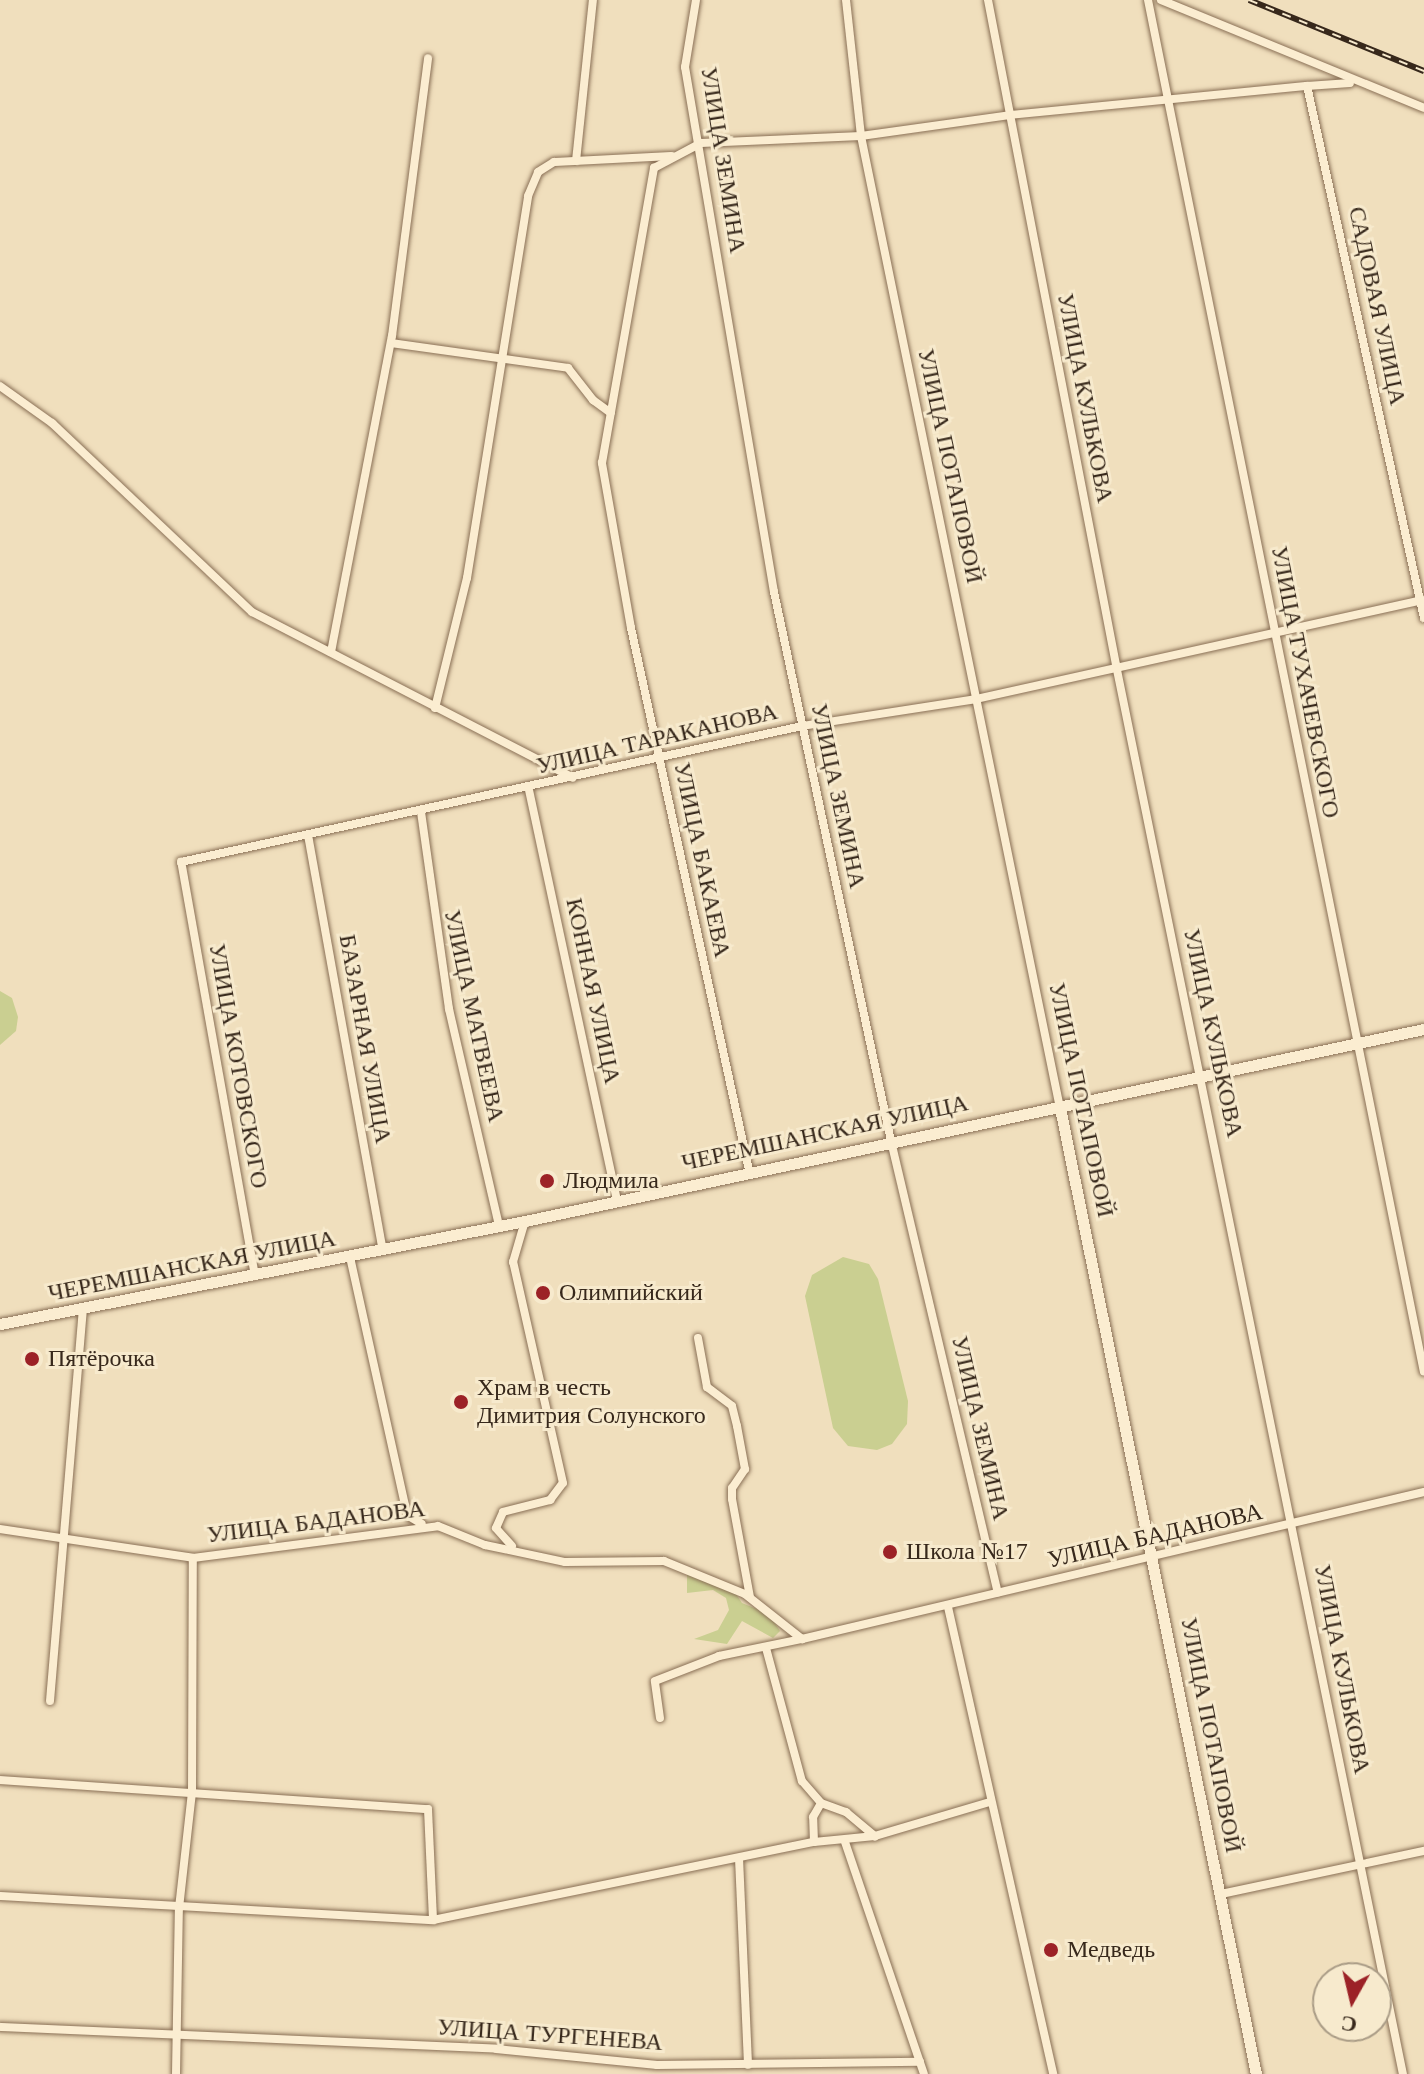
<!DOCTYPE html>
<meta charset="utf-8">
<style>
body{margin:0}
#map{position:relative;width:1424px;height:2074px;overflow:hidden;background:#f0dfbd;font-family:"Times New Roman",serif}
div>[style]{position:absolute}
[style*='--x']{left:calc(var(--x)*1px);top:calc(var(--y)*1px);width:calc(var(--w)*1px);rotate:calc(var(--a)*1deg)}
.green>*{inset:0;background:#cacf91}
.roads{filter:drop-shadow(0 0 2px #896f55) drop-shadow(0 0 2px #896f55)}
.street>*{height:8px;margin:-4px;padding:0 4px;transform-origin:4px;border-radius:4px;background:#fbedd1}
.secondary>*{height:11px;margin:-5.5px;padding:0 5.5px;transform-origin:5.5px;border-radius:5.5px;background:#fbedd1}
.rail>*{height:6px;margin-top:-3px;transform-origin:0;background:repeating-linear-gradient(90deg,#f7eacd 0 9px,#37281b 0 18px);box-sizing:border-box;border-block:2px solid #37281b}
.dots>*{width:22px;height:22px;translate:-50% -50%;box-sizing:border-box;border:4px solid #f7eacd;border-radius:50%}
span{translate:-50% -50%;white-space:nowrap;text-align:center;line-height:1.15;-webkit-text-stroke:6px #f7eacd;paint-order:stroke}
.street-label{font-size:24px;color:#37281b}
.poi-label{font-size:24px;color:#37281b}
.left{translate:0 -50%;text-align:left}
.north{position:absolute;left:1312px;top:1962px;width:80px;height:80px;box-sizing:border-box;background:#f7eacd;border:2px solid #aa9c86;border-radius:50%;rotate:188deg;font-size:22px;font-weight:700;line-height:32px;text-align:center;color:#37281b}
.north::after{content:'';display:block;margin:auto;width:28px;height:36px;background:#9c2227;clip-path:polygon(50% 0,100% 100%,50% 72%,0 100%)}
</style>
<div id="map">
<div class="green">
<div style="clip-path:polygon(0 991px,12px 998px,18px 1017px,16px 1031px,0 1045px)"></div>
<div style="clip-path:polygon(843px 1257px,869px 1264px,878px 1279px,908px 1401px,907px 1424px,892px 1444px,877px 1450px,848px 1446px,833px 1428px,805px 1296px,812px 1275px)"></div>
<div style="clip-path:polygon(687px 1575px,703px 1576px,736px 1594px,742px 1603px,769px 1614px,780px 1631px,773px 1638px,742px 1621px,727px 1644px,694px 1639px,718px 1630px,729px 1610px,726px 1598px,713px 1590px,687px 1593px)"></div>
</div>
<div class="roads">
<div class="street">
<div style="--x:696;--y:0;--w:68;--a:99.3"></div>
<div style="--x:685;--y:67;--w:532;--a:80.38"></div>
<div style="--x:774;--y:592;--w:561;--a:77.97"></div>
<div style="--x:891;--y:1141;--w:464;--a:76.7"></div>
<div style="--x:846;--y:0;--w:137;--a:83.7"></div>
<div style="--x:861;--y:136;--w:992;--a:78.43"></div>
<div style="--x:988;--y:0;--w:677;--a:79.1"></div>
<div style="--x:1116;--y:665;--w:1438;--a:78.49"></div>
<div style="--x:1148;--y:0;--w:1399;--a:78.63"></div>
<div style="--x:1161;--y:0;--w:284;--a:22.3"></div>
<div style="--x:1307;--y:86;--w:43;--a:-4"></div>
<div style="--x:576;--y:161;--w:162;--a:-84"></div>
<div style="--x:391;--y:343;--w:179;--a:8"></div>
<div style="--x:568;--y:368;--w:41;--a:52"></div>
<div style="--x:593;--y:400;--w:22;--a:36"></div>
<div style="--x:0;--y:386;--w:64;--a:35.4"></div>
<div style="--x:52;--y:423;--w:275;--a:43.4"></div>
<div style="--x:252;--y:612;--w:361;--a:27.3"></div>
<div style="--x:331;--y:652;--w:322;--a:-79.1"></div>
<div style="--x:392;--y:336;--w:280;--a:-82.6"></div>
<div style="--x:435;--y:708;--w:134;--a:-76.2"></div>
<div style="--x:467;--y:578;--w:387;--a:-80.9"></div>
<div style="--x:528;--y:196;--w:26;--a:-67"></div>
<div style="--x:538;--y:172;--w:19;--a:-32"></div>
<div style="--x:554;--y:162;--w:118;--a:-2.9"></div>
<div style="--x:529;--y:790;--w:420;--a:77.9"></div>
<div style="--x:421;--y:812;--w:199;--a:81.9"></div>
<div style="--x:449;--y:1009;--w:223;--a:77"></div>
<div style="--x:308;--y:835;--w:422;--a:79.8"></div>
<div style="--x:749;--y:1170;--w:555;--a:-102.28"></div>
<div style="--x:631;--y:628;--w:168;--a:-100"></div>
<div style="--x:602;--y:463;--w:300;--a:-80"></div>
<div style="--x:654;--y:168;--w:53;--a:-28"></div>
<div style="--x:701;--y:143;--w:160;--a:-2.5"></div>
<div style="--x:861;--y:136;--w:150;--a:-8"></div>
<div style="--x:1010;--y:115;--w:298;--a:-5.6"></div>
<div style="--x:1307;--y:86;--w:545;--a:77.6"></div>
<div style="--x:350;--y:1257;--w:264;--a:77.5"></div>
<div style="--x:407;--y:1515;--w:17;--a:31"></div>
<div style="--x:255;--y:1276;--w:421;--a:-100.1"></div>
<div style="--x:181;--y:862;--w:636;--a:-12.35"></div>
<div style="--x:802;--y:726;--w:176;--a:-8.8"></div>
<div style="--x:976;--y:699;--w:458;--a:-12.5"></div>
<div style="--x:698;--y:1338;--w:50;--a:79.6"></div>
<div style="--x:707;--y:1387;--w:31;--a:37"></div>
<div style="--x:732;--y:1406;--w:21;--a:76"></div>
<div style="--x:737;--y:1426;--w:44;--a:79.5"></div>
<div style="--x:745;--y:1469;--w:23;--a:124"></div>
<div style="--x:732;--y:1488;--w:11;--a:90"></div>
<div style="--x:732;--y:1499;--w:100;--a:79.6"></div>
<div style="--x:0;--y:1529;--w:195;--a:8.5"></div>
<div style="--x:193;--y:1558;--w:247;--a:-7.4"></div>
<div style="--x:438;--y:1526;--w:51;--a:22"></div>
<div style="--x:485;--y:1545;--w:82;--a:12"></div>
<div style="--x:565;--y:1562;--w:99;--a:-0.6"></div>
<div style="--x:664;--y:1561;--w:87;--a:22.2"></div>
<div style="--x:745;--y:1594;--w:73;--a:38.3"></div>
<div style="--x:802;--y:1639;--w:639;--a:-13.3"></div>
<div style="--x:512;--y:1546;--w:24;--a:-132"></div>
<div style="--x:496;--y:1528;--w:17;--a:-66"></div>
<div style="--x:503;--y:1512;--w:49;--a:-14.3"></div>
<div style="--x:550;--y:1500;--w:21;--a:-53"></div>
<div style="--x:563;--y:1483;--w:227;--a:-102.7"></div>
<div style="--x:513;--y:1262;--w:43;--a:-73.7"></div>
<div style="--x:948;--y:1607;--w:479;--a:77.3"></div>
<div style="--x:766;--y:1648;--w:138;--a:74.9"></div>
<div style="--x:802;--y:1781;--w:29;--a:49"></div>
<div style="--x:821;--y:1803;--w:27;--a:20"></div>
<div style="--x:846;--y:1812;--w:38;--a:40"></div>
<div style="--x:50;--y:1701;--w:392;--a:-85.2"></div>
<div style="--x:660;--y:1718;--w:37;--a:-98"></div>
<div style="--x:655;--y:1681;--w:69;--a:-21.3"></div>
<div style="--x:719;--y:1656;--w:85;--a:-11.6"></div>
<div style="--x:0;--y:1780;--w:429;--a:3.9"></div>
<div style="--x:428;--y:1809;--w:111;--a:87.4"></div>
<div style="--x:814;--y:1842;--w:25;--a:-92"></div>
<div style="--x:813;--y:1817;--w:16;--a:-60"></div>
<div style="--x:845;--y:1842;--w:245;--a:71.2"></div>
<div style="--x:739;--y:1858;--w:207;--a:87.5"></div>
<div style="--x:1221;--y:1894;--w:208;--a:-12"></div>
<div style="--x:0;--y:1896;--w:434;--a:3.2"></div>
<div style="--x:433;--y:1920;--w:389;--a:-11.6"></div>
<div style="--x:814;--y:1842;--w:61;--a:-5.6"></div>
<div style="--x:875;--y:1836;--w:120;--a:-16.5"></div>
<div style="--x:0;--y:2027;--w:496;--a:2.5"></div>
<div style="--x:496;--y:2049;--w:162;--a:5.7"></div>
<div style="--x:657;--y:2065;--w:263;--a:-0.7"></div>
<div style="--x:176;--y:2074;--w:166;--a:-89"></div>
<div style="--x:179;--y:1908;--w:116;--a:-83.6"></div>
<div style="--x:192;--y:1793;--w:235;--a:-89.8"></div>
</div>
<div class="secondary">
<div style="--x:1060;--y:1108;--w:986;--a:78.53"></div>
<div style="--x:0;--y:1324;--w:535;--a:-11.1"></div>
<div style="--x:525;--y:1221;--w:919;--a:-12.06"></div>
</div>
</div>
<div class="rail">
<div style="--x:1249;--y:0;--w:189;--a:22.1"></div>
</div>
<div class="dots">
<div style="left:547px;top:1181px;background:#9c2227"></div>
<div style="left:543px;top:1293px;background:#9c2227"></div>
<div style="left:32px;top:1359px;background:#9c2227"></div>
<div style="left:461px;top:1402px;background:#9c2227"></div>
<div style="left:890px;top:1552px;background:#9c2227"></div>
<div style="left:1051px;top:1950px;background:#9c2227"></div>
</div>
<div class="street-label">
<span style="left:723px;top:160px;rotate:81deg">УЛИЦА ЗЕМИНА</span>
<span style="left:1377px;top:306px;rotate:78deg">САДОВАЯ УЛИЦА</span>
<span style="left:1085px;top:398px;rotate:79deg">УЛИЦА КУЛЬКОВА</span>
<span style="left:950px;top:466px;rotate:78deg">УЛИЦА ПОТАПОВОЙ</span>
<span style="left:1305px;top:682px;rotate:79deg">УЛИЦА ТУХАЧЕВСКОГО</span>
<span style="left:657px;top:739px;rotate:-13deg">УЛИЦА ТАРАКАНОВА</span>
<span style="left:838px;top:796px;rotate:78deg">УЛИЦА ЗЕМИНА</span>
<span style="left:702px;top:860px;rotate:78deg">УЛИЦА БАКАЕВА</span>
<span style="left:593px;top:991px;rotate:78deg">КОННАЯ УЛИЦА</span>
<span style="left:474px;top:1016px;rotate:78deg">УЛИЦА МАТВЕЕВА</span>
<span style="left:1213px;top:1033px;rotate:78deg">УЛИЦА КУЛЬКОВА</span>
<span style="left:365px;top:1039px;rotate:80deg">БАЗАРНАЯ УЛИЦА</span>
<span style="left:238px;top:1066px;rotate:80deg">УЛИЦА КОТОВСКОГО</span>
<span style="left:1081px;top:1100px;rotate:78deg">УЛИЦА ПОТАПОВОЙ</span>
<span style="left:825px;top:1133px;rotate:-12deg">ЧЕРЕМШАНСКАЯ УЛИЦА</span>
<span style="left:192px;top:1266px;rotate:-11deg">ЧЕРЕМШАНСКАЯ УЛИЦА</span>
<span style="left:980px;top:1428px;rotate:77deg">УЛИЦА ЗЕМИНА</span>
<span style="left:316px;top:1522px;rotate:-7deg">УЛИЦА БАДАНОВА</span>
<span style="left:1155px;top:1536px;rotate:-13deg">УЛИЦА БАДАНОВА</span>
<span style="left:1342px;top:1669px;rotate:79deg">УЛИЦА КУЛЬКОВА</span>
<span style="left:1211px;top:1735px;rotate:79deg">УЛИЦА ПОТАПОВОЙ</span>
<span style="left:550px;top:2035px;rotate:4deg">УЛИЦА ТУРГЕНЕВА</span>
</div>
<div class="poi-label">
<span class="left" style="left:563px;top:1181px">Людмила</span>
<span class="left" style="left:559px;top:1293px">Олимпийский</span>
<span class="left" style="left:48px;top:1359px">Пятёрочка</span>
<span class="left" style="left:477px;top:1402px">Храм в честь<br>Димитрия Солунского</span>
<span class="left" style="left:906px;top:1552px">Школа №17</span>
<span class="left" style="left:1067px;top:1950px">Медведь</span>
</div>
<div class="north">С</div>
</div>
